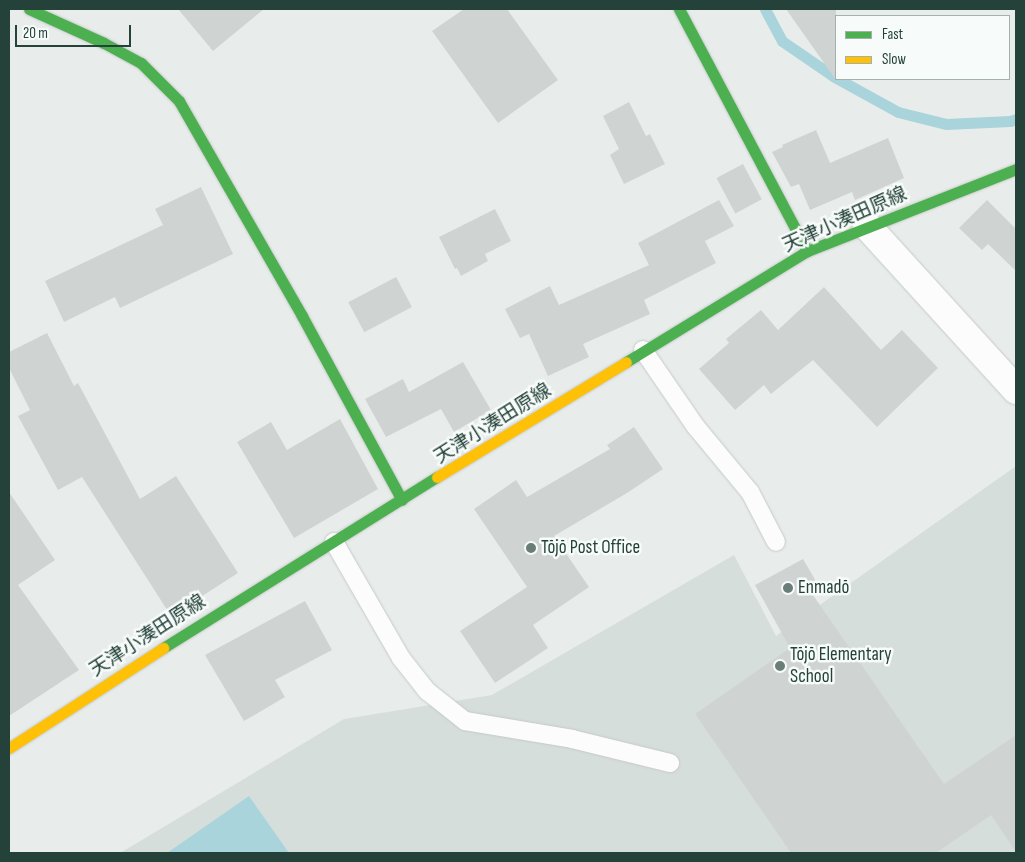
<!DOCTYPE html>
<meta charset="utf-8">
<style>
body{margin:0}
#map{position:relative;width:1025px;height:862px;overflow:hidden;background:#e8edeb;font-family:"Sofia Sans Condensed","Noto Sans JP",sans-serif}
div>[style]{position:absolute}
[style*='--x']{left:calc(var(--x)*1px);top:calc(var(--y)*1px);width:calc(var(--w)*1px);rotate:calc(var(--a)*1deg)}
.built>*{inset:0;background:#d6dedb}
.water>*{inset:0;background:#a9d4db}
.stream>*{height:11px;margin:-5.5px;padding:0 5.5px;transform-origin:5.5px;border-radius:5.5px;background:#a9d4db}
.building>*{inset:0;background:#cfd4d2;transform-origin:0 0}
.roads{filter:drop-shadow(0 0 1px #c5cac8) drop-shadow(0 0 1px #c5cac8)}
.lane>*{height:18px;margin:-9px;padding:0 9px;transform-origin:9px;border-radius:9px;background:#fcfcfc}
.street>*{height:28px;margin:-14px;padding:0 14px;transform-origin:14px;border-radius:14px;background:#fcfcfc}
.fast>*{height:11px;margin:-5.5px;padding:0 5.5px;transform-origin:5.5px;border-radius:5.5px;background:#4caf50}
.slow>*{height:11px;margin:-5.5px;padding:0 5.5px;transform-origin:5.5px;border-radius:5.5px;background:#ffc107}
.dots>*{width:14px;height:14px;translate:-50% -50%;box-sizing:border-box;border:2px solid #f7fbf9;border-radius:50%}
span{translate:-50% -50%;white-space:nowrap;text-align:center;line-height:1.15;-webkit-text-stroke:5px #f7fbf9;paint-order:stroke}
.street-label{font-size:19px;color:#24423a}
.poi-label{font-size:19px;color:#24423a}
.left{translate:0 -50%;text-align:left}
.frame{position:absolute;inset:0;border:10px solid #24423a;pointer-events:none}
.legend{position:absolute;left:835px;top:15px;width:175px;height:65px;box-sizing:border-box;background:#f7fbf9;border:1px solid #a3b1ad;margin:0;padding:6px 9px;list-style:none;font-size:15px;color:#24423a}
.legend li{display:flex;align-items:center;gap:10px;height:25px}
.legend b{width:25px;border:1px solid #a3b1ad}
.scale{position:absolute;left:15px;top:25px;width:116px;height:22px;box-sizing:border-box;border:2px solid #24423a;border-top:0;padding-left:6px;font-size:15px;line-height:18px;white-space:nowrap;color:#24423a;-webkit-text-stroke:4px #f7fbf9;paint-order:stroke}
</style>
<div id="map">
<div class="built">
<div style="clip-path:polygon(1016px 466px,1016px 853px,120px 853px,344px 719px,492px 695px,734px 555px,776px 636px)"></div>
</div>
<div class="water">
<div style="clip-path:polygon(249px 796px,289px 853px,167px 853px)"></div>
</div>
<div class="stream">
<div style="--x:765;--y:9;--w:36;--a:62"></div>
<div style="--x:782;--y:41;--w:65;--a:34.4"></div>
<div style="--x:838;--y:79;--w:68;--a:28.8"></div>
<div style="--x:898;--y:112;--w:49;--a:14"></div>
<div style="--x:946;--y:124;--w:64;--a:-2.7"></div>
<div style="--x:1010;--y:121;--w:6;--a:-18"></div>
</div>
<div class="building">
<div style="clip-path:polygon(178px 9px,264px 9px,213px 51px)"></div>
<div style="clip-path:polygon(464px 9px,507px 9px,558px 80px,498px 123px,432px 31px)"></div>
<div style="clip-path:polygon(786px 9px,836px 9px,836px 80px)"></div>
<div style="clip-path:polygon(629px 102px,646px 136px,650px 134px,665px 164px,624px 184px,610px 155px,619px 149px,603px 116px)"></div>
<div style="clip-path:polygon(816px 130px,830px 163px,888px 138px,904px 178px,855px 200px,852px 192px,810px 210px,799px 184px,791px 187px,772px 152px,783px 147px,782px 145px)"></div>
<div style="left:743px;top:164px;width:40px;height:30px;rotate:62deg"></div>
<div style="clip-path:polygon(201px 187px,233px 254px,120px 308px,115px 297px,64px 322px,45px 281px,163px 225px,155px 209px)"></div>
<div style="clip-path:polygon(719px 200px,734px 226px,705px 241px,716px 263px,644px 300px,650px 314px,583px 344px,589px 357px,548px 376px,529px 334px,520px 338px,505px 309px,550px 286px,559px 305px,649px 265px,638px 243px)"></div>
<div style="clip-path:polygon(987px 200px,1016px 229px,1016px 271px,988px 244px,982px 250px,959px 228px)"></div>
<div style="clip-path:polygon(495px 209px,511px 241px,485px 254px,488px 261px,461px 276px,457px 268px,455px 269px,439px 237px)"></div>
<div style="left:396px;top:277px;width:34px;height:54px;rotate:62deg"></div>
<div style="clip-path:polygon(824px 287px,881px 350px,902px 330px,938px 368px,877px 427px,813px 360px,771px 394px,764px 385px,735px 410px,699px 369px,729px 343px,726px 339px,761px 310px,778px 330px)"></div>
<div style="clip-path:polygon(47px 333px,74px 386px,78px 383px,140px 499px,176px 476px,238px 573px,171px 616px,82px 477px,58px 490px,18px 416px,30px 410px,9px 368px,9px 352px)"></div>
<div style="clip-path:polygon(463px 362px,491px 410px,454px 432px,441px 409px,386px 437px,365px 399px,403px 379px,409px 392px)"></div>
<div style="clip-path:polygon(340px 419px,378px 489px,294px 538px,237px 442px,271px 422px,287px 450px)"></div>
<div style="clip-path:polygon(634px 427px,663px 469px,627px 493px,554px 536px,589px 587px,533px 625px,548px 648px,495px 683px,460px 631px,527px 587px,474px 509px,516px 480px,527px 497px,610px 449px,607px 445px)"></div>
<div style="clip-path:polygon(9px 492px,55px 560px,18px 585px,79px 670px,9px 716px)"></div>
<div style="clip-path:polygon(803px 559px,821px 590px,813px 595px,944px 784px,1016px 735px,1016px 852px,991px 815px,936px 853px,791px 853px,695px 714px,790px 648px,755px 585px)"></div>
<div style="clip-path:polygon(305px 601px,332px 650px,275px 680px,285px 697px,244px 721px,205px 655px)"></div>
</div>
<div class="roads">
<div class="lane">
<div style="--x:643;--y:350;--w:93;--a:55.5"></div>
<div style="--x:696;--y:427;--w:85;--a:50.3"></div>
<div style="--x:750;--y:492;--w:56;--a:62.5"></div>
<div style="--x:334;--y:542;--w:134;--a:60"></div>
<div style="--x:401;--y:658;--w:42;--a:51.8"></div>
<div style="--x:427;--y:691;--w:48;--a:38.3"></div>
<div style="--x:465;--y:721;--w:109;--a:9.5"></div>
<div style="--x:572;--y:739;--w:101;--a:13.8"></div>
</div>
<div class="street">
<div style="--x:867;--y:226;--w:222;--a:47.7"></div>
</div>
<div class="fast">
<div style="--x:29;--y:9;--w:82;--a:24.4"></div>
<div style="--x:104;--y:43;--w:42;--a:28.4"></div>
<div style="--x:141;--y:63;--w:54;--a:45"></div>
<div style="--x:179;--y:101;--w:248;--a:60.2"></div>
<div style="--x:302;--y:316;--w:209;--a:61.5"></div>
<div style="--x:679;--y:9;--w:274;--a:62.1"></div>
<div style="--x:626;--y:362;--w:212;--a:-31.5"></div>
<div style="--x:807;--y:251;--w:225;--a:-21.4"></div>
<div style="--x:163;--y:648;--w:323;--a:-32"></div>
</div>
<div class="slow">
<div style="--x:437;--y:477;--w:221;--a:-31.3"></div>
<div style="--x:9;--y:748;--w:184;--a:-33"></div>
</div>
</div>
<div class="dots">
<div style="left:531px;top:548px;background:#697e78"></div>
<div style="left:788px;top:588px;background:#697e78"></div>
<div style="left:780px;top:666px;background:#697e78"></div>
</div>
<div class="street-label">
<span style="left:845px;top:220px;rotate:-24deg">天津小湊田原線</span>
<span style="left:493px;top:424px;rotate:-32deg">天津小湊田原線</span>
<span style="left:148px;top:636px;rotate:-33deg">天津小湊田原線</span>
</div>
<div class="poi-label">
<span class="left" style="left:541px;top:548px">Tōjō Post Office</span>
<span class="left" style="left:798px;top:588px">Enmadō</span>
<span class="left" style="left:790px;top:666px">Tōjō Elementary<br>School</span>
</div>
<div class="frame"></div>
<ul class="legend">
<li><b style="height:6px;background:#4caf50"></b>Fast</li>
<li><b style="height:6px;background:#ffc107"></b>Slow</li>
</ul>
<div class="scale">20 m</div>
</div>
